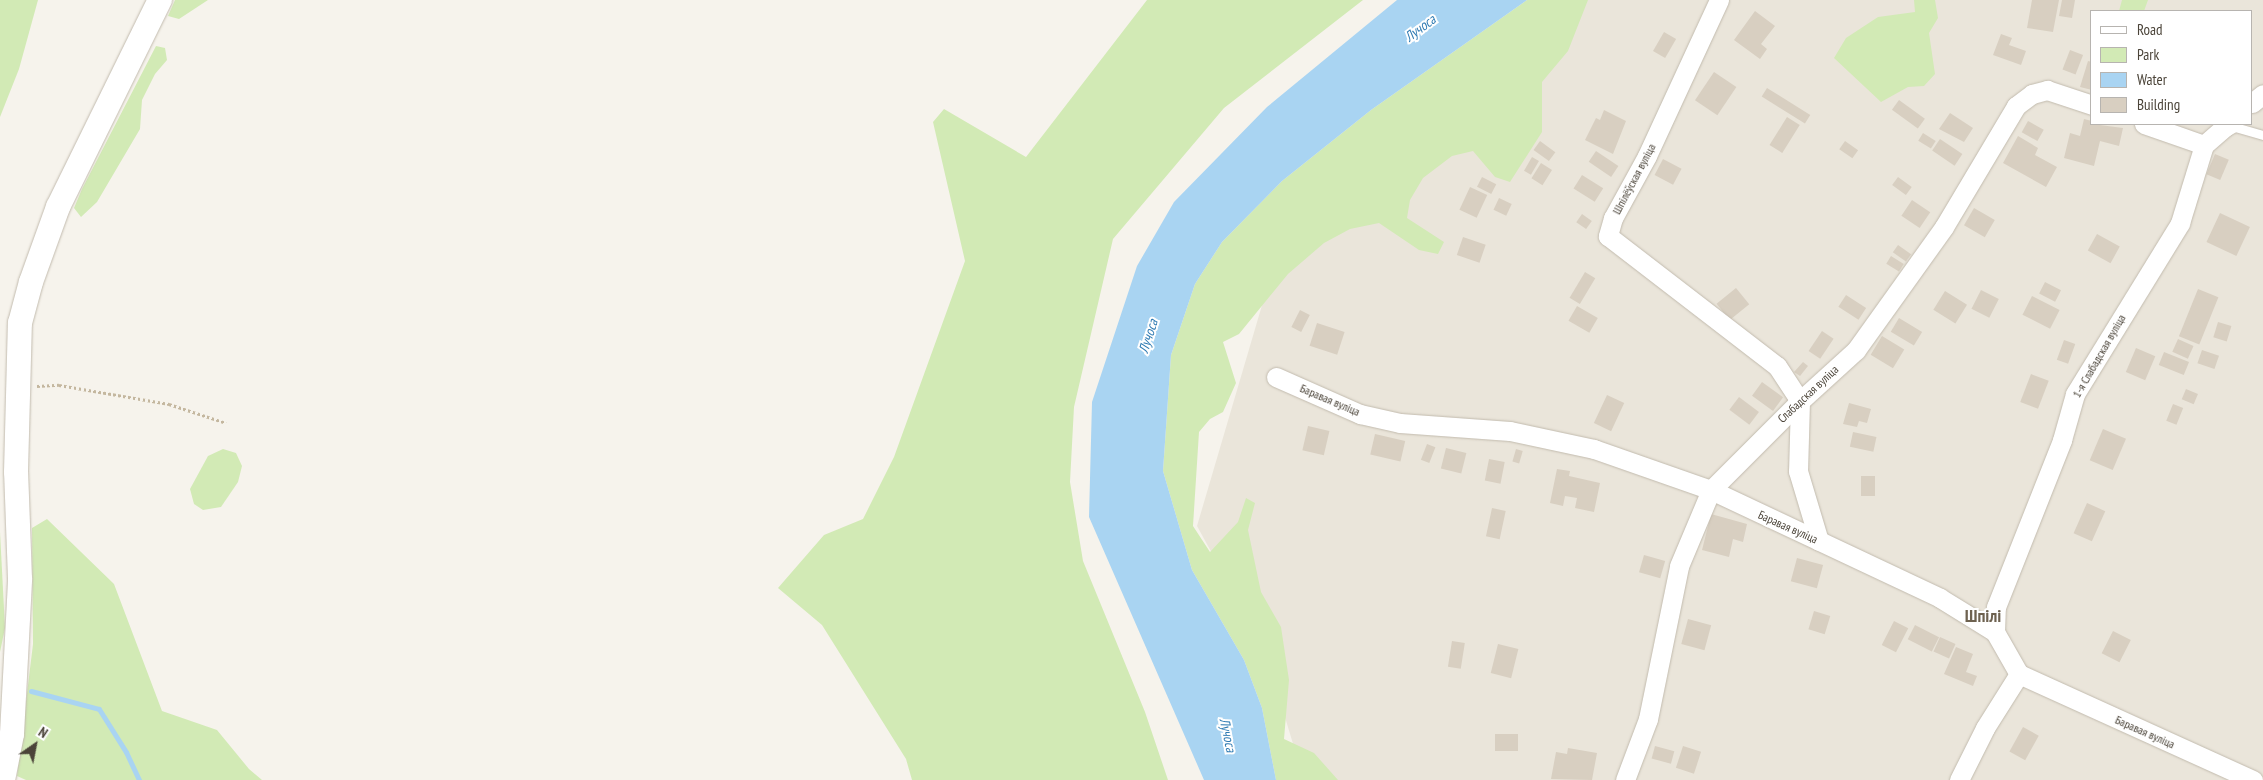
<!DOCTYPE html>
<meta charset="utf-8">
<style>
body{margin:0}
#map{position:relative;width:2263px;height:780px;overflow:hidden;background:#f6f3ec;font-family:"PT Sans Narrow",sans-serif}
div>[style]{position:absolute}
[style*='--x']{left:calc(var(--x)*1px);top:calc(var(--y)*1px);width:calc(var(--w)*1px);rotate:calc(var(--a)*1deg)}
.residential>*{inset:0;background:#eae5da}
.green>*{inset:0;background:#d2eab5}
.water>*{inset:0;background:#a9d4f2}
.stream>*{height:5px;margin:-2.5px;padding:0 2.5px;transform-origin:2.5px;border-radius:2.5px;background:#a9d4f2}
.building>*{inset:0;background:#d8cfc1;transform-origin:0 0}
.path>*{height:3px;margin-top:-1.5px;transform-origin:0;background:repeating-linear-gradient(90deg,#c4b79f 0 2.5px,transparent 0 5px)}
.roads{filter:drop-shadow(0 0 1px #c2bbae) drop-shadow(0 0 1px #c2bbae)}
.service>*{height:9px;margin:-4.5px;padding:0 4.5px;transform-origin:4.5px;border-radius:4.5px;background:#fff}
.minor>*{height:19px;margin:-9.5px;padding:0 9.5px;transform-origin:9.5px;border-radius:9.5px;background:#fff}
.tertiary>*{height:24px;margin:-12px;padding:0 12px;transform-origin:12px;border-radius:12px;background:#fff}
span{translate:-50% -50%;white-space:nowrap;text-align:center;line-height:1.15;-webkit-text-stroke:4px #fff;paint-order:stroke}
.street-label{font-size:12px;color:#4b4439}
.water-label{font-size:14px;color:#2e7ab2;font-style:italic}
.district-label{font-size:18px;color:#6e6250;font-weight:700}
.legend{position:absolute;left:2090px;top:10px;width:162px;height:115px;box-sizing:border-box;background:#fff;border:1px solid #b7b4b0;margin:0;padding:6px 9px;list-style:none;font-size:15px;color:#4b4439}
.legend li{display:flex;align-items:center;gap:10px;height:25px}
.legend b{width:25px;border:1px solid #b7b4b0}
.north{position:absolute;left:10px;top:720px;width:50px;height:50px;-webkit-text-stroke:4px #fff;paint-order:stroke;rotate:33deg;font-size:14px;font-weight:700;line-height:20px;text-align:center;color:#4b4439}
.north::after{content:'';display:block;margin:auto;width:18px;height:22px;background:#4b4439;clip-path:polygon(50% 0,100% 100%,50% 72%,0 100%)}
</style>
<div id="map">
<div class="residential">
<div style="clip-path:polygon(evenodd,1557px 0,2263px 0,2263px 780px,1304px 780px,1264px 648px,1197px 526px,1290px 210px,1557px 0,2092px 11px,2252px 11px,2252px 124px,2092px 124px,2092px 11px)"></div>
</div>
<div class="green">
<div style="clip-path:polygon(0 0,38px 0,19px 69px,0 117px)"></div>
<div style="clip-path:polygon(175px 0,208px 0,179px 19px,168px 16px)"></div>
<div style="clip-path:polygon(1147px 0,1363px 0,1224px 108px,1113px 239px,1074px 407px,1070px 482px,1083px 561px,1145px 712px,1168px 780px,912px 780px,906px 759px,822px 625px,778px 588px,824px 535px,863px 519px,894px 457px,965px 261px,933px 122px,944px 109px,1026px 157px)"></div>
<div style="clip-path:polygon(1527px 0,1588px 0,1568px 51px,1542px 82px,1542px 132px,1510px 182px,1495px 177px,1473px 151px,1452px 156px,1423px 178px,1410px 200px,1407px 218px,1444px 242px,1438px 254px,1419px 250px,1379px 223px,1350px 229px,1324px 243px,1288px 274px,1239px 334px,1223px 342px,1236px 383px,1223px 412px,1210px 419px,1199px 432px,1193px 526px,1210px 552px,1238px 522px,1246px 498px,1255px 503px,1248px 530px,1261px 592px,1281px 627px,1289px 680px,1284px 739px,1314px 753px,1338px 780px,1276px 780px,1262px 708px,1244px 660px,1192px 570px,1163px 471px,1171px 355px,1195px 284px,1222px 242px,1282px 181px,1371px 110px)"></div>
<div style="clip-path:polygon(1914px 0,1935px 0,1938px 18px,1929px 33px,1935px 74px,1924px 86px,1908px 87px,1881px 102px,1834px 58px,1846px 38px,1878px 17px,1915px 12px)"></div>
<div style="clip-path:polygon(2122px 0,2148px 0,2144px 11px,2119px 11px)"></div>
<div style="clip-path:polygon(156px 46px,165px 48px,167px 60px,155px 74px,142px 100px,140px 129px,97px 202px,81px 217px,74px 208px,82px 189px)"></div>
<div style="clip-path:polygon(223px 449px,236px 453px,242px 466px,238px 482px,221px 507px,203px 510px,194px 504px,190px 489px,208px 456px)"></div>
<div style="clip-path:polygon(47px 519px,114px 584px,162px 711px,217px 730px,249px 769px,262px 780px,26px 780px,17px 776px,33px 644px,32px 528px)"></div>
<div style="clip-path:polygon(0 532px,5px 628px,0 652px)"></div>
</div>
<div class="water">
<div style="clip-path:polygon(1397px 0,1527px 0,1371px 110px,1282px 181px,1222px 242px,1195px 284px,1171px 355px,1163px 471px,1192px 570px,1244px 660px,1262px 708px,1276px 780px,1204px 780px,1089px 517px,1092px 402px,1137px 266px,1174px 202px,1267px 107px)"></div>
</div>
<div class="stream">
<div style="--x:31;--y:691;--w:70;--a:14.8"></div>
<div style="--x:99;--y:709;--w:51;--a:57.9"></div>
<div style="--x:126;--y:752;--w:31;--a:65"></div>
</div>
<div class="building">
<div style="clip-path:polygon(2032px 0,2059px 0,2053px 32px,2027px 28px)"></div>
<div style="clip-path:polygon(2062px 0,2075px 0,2072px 18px,2059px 16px)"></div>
<div style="clip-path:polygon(1755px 11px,1775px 26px,1761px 44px,1767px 49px,1760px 59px,1734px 40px)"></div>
<div style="left:1664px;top:32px;width:14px;height:22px;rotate:30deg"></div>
<div style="clip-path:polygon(2001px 34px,2012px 38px,2009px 45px,2026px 51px,2021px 65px,1993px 55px)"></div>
<div style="left:2070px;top:50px;width:14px;height:21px;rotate:21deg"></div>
<div style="clip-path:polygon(2088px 61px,2092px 62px,2092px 90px,2080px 87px)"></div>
<div style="left:1714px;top:72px;width:27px;height:34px;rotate:34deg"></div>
<div style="left:1767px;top:88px;width:51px;height:10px;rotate:32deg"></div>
<div style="left:1899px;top:100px;width:32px;height:12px;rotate:36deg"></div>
<div style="clip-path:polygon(1604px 110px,1626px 121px,1613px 154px,1585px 140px,1596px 118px,1600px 120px)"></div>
<div style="clip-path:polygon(1950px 113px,1973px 128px,1964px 142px,1939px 129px)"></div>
<div style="left:1787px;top:117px;width:15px;height:33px;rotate:32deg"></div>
<div style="clip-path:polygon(2084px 119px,2092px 121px,2092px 124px,2123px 128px,2119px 146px,2100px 141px,2094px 166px,2064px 158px,2070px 133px,2080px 136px)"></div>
<div style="left:2028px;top:121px;width:18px;height:13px;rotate:29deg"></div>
<div style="left:1923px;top:133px;width:15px;height:9px;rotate:32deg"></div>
<div style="clip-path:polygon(2018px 136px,2038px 148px,2035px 155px,2057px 167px,2046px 187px,2003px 163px)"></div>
<div style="left:1940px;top:139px;width:27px;height:14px;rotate:34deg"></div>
<div style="left:1540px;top:141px;width:19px;height:11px;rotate:36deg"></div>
<div style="left:1845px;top:141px;width:16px;height:10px;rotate:35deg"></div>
<div style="left:1596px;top:151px;width:27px;height:13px;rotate:34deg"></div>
<div style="left:2215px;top:154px;width:15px;height:22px;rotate:23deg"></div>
<div style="left:1532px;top:157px;width:8px;height:16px;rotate:30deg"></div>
<div style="left:1663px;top:159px;width:21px;height:18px;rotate:28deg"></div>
<div style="left:1541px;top:163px;width:13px;height:18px;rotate:32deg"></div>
<div style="left:1582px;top:175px;width:25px;height:16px;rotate:32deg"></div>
<div style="left:1482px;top:177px;width:16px;height:11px;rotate:27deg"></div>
<div style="left:1898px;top:177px;width:17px;height:10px;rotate:36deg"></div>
<div style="left:1470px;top:187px;width:19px;height:25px;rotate:25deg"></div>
<div style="left:1499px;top:198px;width:14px;height:13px;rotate:25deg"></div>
<div style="left:1912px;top:200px;width:22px;height:19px;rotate:34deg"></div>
<div style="left:1974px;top:208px;width:24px;height:20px;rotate:30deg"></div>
<div style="left:2220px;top:213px;width:33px;height:32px;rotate:25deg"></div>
<div style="left:1582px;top:214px;width:12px;height:10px;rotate:35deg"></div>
<div style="left:2097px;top:234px;width:26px;height:19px;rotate:29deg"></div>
<div style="left:1463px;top:237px;width:24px;height:19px;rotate:19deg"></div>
<div style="left:1898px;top:245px;width:16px;height:9px;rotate:35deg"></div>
<div style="left:1891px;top:256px;width:15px;height:9px;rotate:32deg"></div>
<div style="left:1585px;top:272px;width:12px;height:30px;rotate:31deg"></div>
<div style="left:2045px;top:282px;width:18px;height:13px;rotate:27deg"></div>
<div style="left:1736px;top:288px;width:21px;height:25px;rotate:51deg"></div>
<div style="left:2198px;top:289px;width:22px;height:51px;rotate:22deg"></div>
<div style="left:1981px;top:290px;width:20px;height:21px;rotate:27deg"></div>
<div style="left:1945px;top:291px;width:26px;height:22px;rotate:32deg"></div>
<div style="left:1846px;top:295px;width:24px;height:14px;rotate:33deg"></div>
<div style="left:2032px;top:296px;width:31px;height:21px;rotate:27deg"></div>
<div style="left:1577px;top:306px;width:24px;height:17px;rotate:30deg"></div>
<div style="left:1300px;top:310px;width:11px;height:19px;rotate:27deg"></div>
<div style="left:1899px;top:318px;width:27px;height:16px;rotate:31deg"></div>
<div style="left:2218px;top:322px;width:14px;height:16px;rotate:17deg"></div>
<div style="left:1317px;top:323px;width:29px;height:24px;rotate:18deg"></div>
<div style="left:1822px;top:331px;width:14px;height:24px;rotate:34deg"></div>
<div style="left:1882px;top:336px;width:26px;height:22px;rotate:31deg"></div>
<div style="left:2178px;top:339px;width:17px;height:14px;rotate:24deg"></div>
<div style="left:2064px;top:340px;width:12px;height:21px;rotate:20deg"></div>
<div style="left:2136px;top:348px;width:21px;height:26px;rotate:23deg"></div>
<div style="left:2202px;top:350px;width:18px;height:14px;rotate:19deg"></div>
<div style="left:2164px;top:352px;width:27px;height:14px;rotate:22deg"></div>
<div style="clip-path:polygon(1803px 362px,1808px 366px,1800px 376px,1794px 372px)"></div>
<div style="left:2031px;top:374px;width:19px;height:30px;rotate:21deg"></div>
<div style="left:1762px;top:382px;width:26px;height:17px;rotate:36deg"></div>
<div style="left:2186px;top:389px;width:13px;height:11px;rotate:23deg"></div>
<div style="left:1607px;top:395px;width:19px;height:31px;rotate:25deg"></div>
<div style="left:1739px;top:397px;width:25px;height:16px;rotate:37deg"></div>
<div style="clip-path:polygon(1849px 403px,1871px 409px,1867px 423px,1859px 421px,1857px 427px,1843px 424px)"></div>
<div style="left:2173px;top:404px;width:11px;height:18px;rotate:22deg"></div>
<div style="left:1308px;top:426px;width:22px;height:25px;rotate:13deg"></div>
<div style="left:2103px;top:429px;width:25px;height:34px;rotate:23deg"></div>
<div style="left:1853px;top:432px;width:24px;height:15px;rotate:12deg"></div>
<div style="left:1375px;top:434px;width:31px;height:21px;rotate:13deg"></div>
<div style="left:1427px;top:444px;width:9px;height:17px;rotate:21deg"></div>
<div style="left:1446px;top:448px;width:21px;height:21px;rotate:14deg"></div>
<div style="left:1516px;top:449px;width:7px;height:13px;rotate:16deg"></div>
<div style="left:1489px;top:459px;width:16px;height:22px;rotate:11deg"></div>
<div style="clip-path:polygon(1557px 469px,1570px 471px,1569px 476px,1600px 483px,1594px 512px,1575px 508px,1577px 498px,1565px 496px,1563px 506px,1550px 503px)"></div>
<div style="left:1875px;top:476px;width:20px;height:14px;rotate:90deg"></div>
<div style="left:2087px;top:503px;width:20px;height:33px;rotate:24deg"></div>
<div style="left:1492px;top:508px;width:14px;height:29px;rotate:12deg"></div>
<div style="clip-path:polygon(1711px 514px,1747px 524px,1743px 542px,1733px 539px,1729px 557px,1702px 550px)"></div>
<div style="left:1644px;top:555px;width:22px;height:18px;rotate:16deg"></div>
<div style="left:1797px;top:558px;width:27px;height:24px;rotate:15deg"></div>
<div style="left:1814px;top:611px;width:17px;height:19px;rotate:17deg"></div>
<div style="left:1688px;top:619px;width:24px;height:26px;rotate:15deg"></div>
<div style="left:1894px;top:621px;width:16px;height:27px;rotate:27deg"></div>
<div style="left:1915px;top:625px;width:27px;height:16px;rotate:27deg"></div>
<div style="left:2113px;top:631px;width:20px;height:25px;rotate:27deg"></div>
<div style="left:1940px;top:637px;width:17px;height:16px;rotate:24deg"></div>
<div style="left:1452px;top:641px;width:13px;height:26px;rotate:9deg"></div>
<div style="left:1498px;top:644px;width:21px;height:30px;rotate:14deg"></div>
<div style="clip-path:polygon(1956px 647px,1973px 654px,1966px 672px,1977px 676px,1973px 686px,1944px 674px)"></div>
<div style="left:2023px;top:727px;width:18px;height:28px;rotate:29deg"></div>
<div style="left:1495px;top:734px;width:23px;height:17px"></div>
<div style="left:1655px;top:746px;width:20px;height:13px;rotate:15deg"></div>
<div style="left:1683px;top:746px;width:19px;height:23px;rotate:18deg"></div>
<div style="clip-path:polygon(1568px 748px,1597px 753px,1592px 780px,1551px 779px,1556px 752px,1567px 754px)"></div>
</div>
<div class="path">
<div style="--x:37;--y:386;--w:22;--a:-3"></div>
<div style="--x:59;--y:385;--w:112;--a:9.8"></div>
<div style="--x:169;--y:404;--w:60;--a:18.4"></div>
</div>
<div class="roads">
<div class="service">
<div style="--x:2226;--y:132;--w:10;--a:-29"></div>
<div style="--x:2235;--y:127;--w:29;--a:16"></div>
</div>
<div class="minor">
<div style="--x:1719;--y:0;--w:172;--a:114.8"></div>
<div style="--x:1647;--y:156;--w:71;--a:118.7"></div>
<div style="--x:1613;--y:218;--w:19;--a:106"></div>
<div style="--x:1608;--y:236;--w:213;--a:37.6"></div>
<div style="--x:1777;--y:366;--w:42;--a:56.7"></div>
<div style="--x:1800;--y:401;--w:70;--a:91.6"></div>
<div style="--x:1798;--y:471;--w:73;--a:73.3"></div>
<div style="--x:2252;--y:103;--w:14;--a:-39"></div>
<div style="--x:2144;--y:124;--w:64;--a:19.3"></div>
<div style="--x:2204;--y:145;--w:32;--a:-41"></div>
<div style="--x:1276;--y:377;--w:92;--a:23.8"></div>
<div style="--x:1360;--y:414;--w:41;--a:12.7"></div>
<div style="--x:1400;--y:423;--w:110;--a:4.2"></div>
<div style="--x:1510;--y:431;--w:86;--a:12.1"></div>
<div style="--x:1594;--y:449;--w:124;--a:19.3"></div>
<div style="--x:1711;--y:490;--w:253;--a:25.2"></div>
<div style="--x:1940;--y:598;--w:65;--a:31.7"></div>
<div style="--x:1995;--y:632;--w:48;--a:60.3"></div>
<div style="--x:2019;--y:674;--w:257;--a:24.4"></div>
<div style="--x:1995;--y:632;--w:25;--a:-88"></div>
<div style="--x:1996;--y:607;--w:180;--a:-68.4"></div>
<div style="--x:2062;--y:440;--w:48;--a:-74.2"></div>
<div style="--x:2075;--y:394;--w:201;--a:-58.4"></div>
<div style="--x:2180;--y:223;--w:82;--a:-72.9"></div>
<div style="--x:1625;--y:780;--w:65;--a:-69.3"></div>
<div style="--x:1648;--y:719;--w:156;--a:-78.5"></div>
<div style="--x:1679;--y:566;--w:82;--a:-67.2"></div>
<div style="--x:1711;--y:490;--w:126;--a:-45"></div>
<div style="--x:1800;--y:401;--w:76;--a:-42.3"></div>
<div style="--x:1856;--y:350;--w:151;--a:-54.4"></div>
<div style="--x:1944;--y:227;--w:141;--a:-59.2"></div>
<div style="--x:2016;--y:106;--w:20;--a:-37"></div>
<div style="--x:2032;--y:94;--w:16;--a:-15"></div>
<div style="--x:2047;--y:90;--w:47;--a:18.4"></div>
<div style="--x:1959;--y:780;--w:58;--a:-63.4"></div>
<div style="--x:1985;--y:728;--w:64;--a:-57.8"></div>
</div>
<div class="tertiary">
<div style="--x:3;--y:780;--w:47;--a:-78.9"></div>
<div style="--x:12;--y:734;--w:155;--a:-87"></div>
<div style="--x:20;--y:579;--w:107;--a:-92.1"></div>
<div style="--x:16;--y:472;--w:149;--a:-88.5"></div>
<div style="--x:20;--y:323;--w:42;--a:-75"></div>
<div style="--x:31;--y:282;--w:80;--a:-70.2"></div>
<div style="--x:58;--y:207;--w:231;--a:-63.8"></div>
</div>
</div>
<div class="street-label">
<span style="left:1634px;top:179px;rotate:-62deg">Шпілёўская вуліца</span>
<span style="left:2099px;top:356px;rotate:-60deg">1-я Слабадская вуліца</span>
<span style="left:1808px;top:394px;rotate:-43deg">Слабадская вуліца</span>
<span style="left:1330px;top:400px;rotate:23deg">Баравая вуліца</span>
<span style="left:1788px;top:527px;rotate:24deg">Баравая вуліца</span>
<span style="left:2145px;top:732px;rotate:24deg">Баравая вуліца</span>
</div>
<div class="water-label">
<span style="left:1420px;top:28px;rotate:-37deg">Лучоса</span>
<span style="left:1148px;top:336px;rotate:-72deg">Лучоса</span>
<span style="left:1228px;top:735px;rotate:78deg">Лучоса</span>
</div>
<div class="district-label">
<span style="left:1983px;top:616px">Шпілі</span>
</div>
<ul class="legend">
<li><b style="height:6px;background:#fff"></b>Road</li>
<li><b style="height:14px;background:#d2eab5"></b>Park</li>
<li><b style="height:14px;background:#a9d4f2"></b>Water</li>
<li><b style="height:14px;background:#d8cfc1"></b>Building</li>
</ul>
<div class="north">N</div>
</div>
